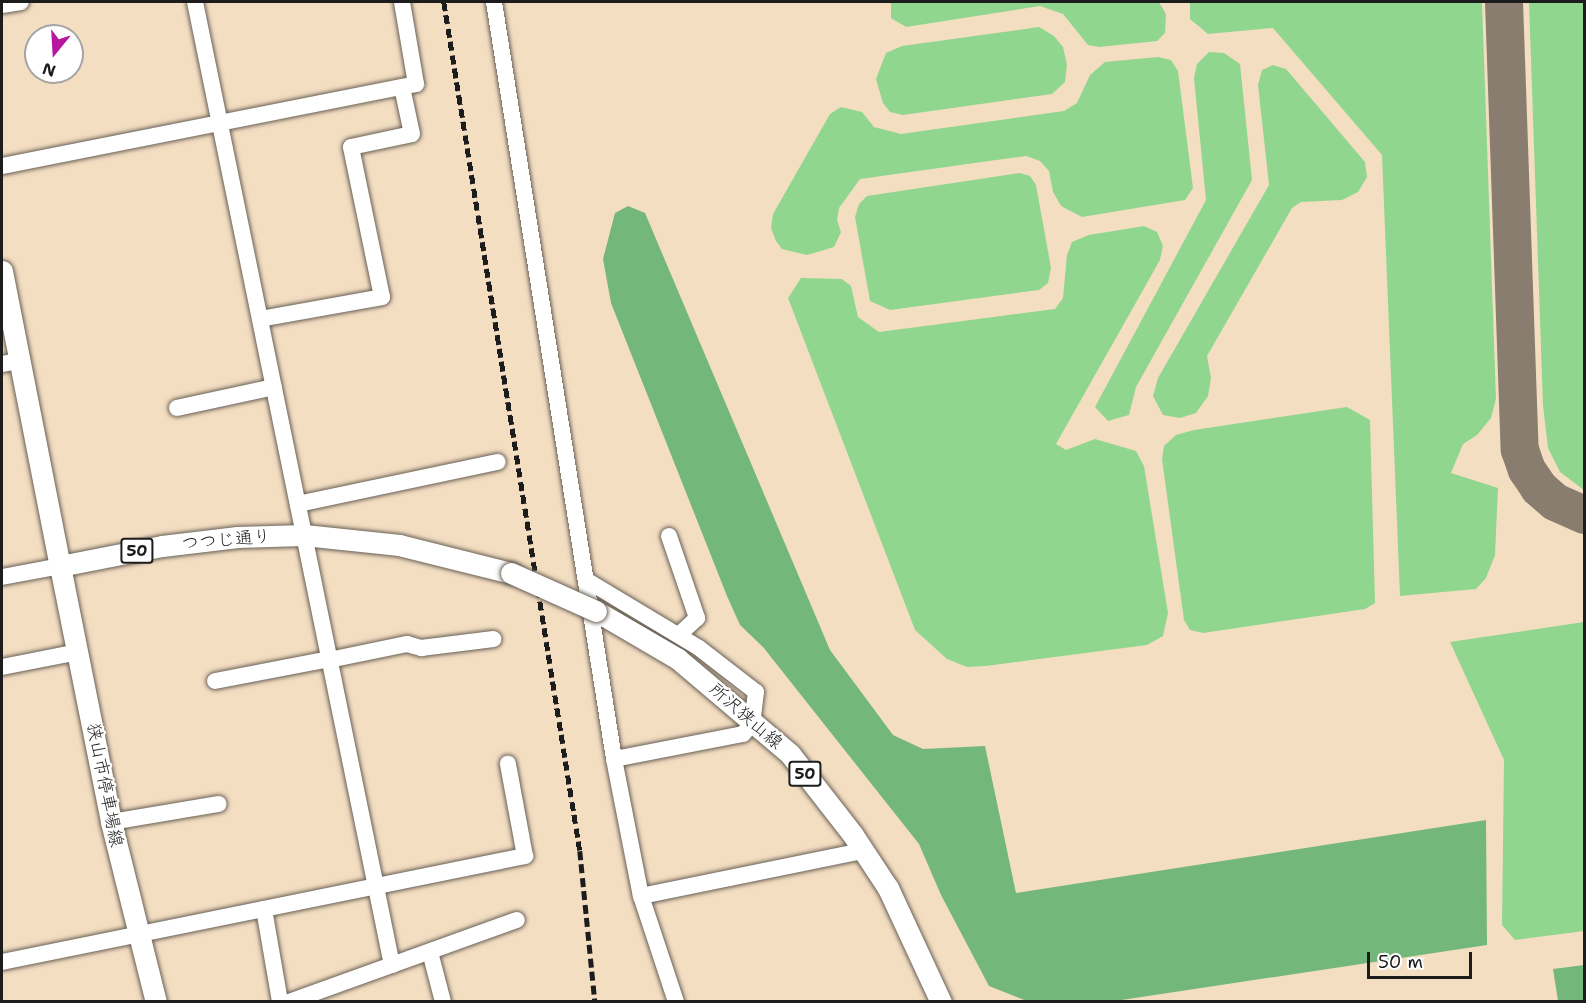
<!DOCTYPE html>
<meta charset="utf-8">
<style>
body{margin:0}
#map{position:relative;width:1586px;height:1003px;overflow:hidden;background:#f4dec2;font-family:"Shantell Sans","Klee One",sans-serif}
div>[style]{position:absolute}
[style*='--x']{left:calc(var(--x)*1px);top:calc(var(--y)*1px);width:calc(var(--w)*1px);rotate:calc(var(--a)*1deg)}
.green>*{inset:0;background:#90d68f}
.forest>*{inset:0;background:#74b77a}
.taxiway>*{height:38px;margin:-19px;padding:0 19px;transform-origin:19px;border-radius:19px;background:#887d6f}
.roads{filter:drop-shadow(0 0 2px #686056) drop-shadow(0 0 2px #686056)}
.minor>*{height:16px;margin:-8px;padding:0 8px;transform-origin:8px;border-radius:8px;background:#fff}
.major>*{height:21px;margin:-10.5px;padding:0 10.5px;transform-origin:10.5px;border-radius:10.5px;background:#fff}
.rail>*{height:4.5px;margin-top:-2.25px;transform-origin:0;background:repeating-linear-gradient(90deg,#1c1c1c 0 9px,transparent 0 13.5px)}
.bridges{filter:drop-shadow(0 0 2px #686056) drop-shadow(0 0 2px #686056)}
.major-bridge>*{height:21px;margin:-10.5px;padding:0 10.5px;transform-origin:10.5px;border-radius:10.5px;background:#fff}
span{translate:-50% -50%;white-space:nowrap;text-align:center;line-height:1.15;-webkit-text-stroke:4.5px #fff;paint-order:stroke}
.shield-label span{padding:2px 4px;background:#fff;border:2px solid;border-radius:4px;-webkit-text-stroke-width:0}
.shield-label{font-size:16px;color:#1c1c1c;font-weight:700}
.street-label{font-size:18px;color:#1c1c1c}
.frame{position:absolute;inset:0;border:3px solid #1c1c1c;pointer-events:none}
.north{position:absolute;left:24px;top:24px;width:60px;height:60px;box-sizing:border-box;background:#fff;border:2px solid #a4a4a4;border-radius:50%;rotate:198deg;font-size:16px;font-weight:700;line-height:24px;text-align:center;color:#1c1c1c}
.north::after{content:'';display:block;margin:auto;width:21px;height:27px;background:#b5179e;clip-path:polygon(50% 0,100% 100%,50% 72%,0 100%)}
.scale{position:absolute;left:1367px;top:952px;width:105px;height:27px;box-sizing:border-box;border:3px solid #1c1c1c;border-top:0;padding-left:8px;font-size:18px;line-height:21px;white-space:nowrap;color:#1c1c1c;-webkit-text-stroke:4px #fff;paint-order:stroke}
</style>
<div id="map">
<div class="green">
<div style="clip-path:polygon(891px 2px,1159px 2px,1166px 14px,1165px 33px,1157px 41px,1099px 47px,1088px 45px,1063px 14px,1040px 6px,906px 27px,891px 18px)"></div>
<div style="clip-path:polygon(1190px 2px,1482px 2px,1496px 399px,1491px 418px,1477px 435px,1463px 444px,1451px 473px,1498px 488px,1495px 555px,1486px 578px,1476px 589px,1400px 596px,1382px 155px,1273px 28px,1208px 34px,1190px 19px)"></div>
<div style="clip-path:polygon(1529px 2px,1584px 2px,1584px 490px,1560px 472px,1548px 448px,1543px 406px)"></div>
<div style="clip-path:polygon(1039px 27px,1054px 36px,1063px 47px,1067px 65px,1065px 82px,1052px 94px,903px 115px,890px 112px,883px 103px,876px 79px,886px 53px,902px 46px)"></div>
<div style="clip-path:polygon(1209px 52px,1224px 53px,1240px 64px,1252px 180px,1136px 387px,1129px 415px,1108px 421px,1095px 407px,1206px 200px,1194px 78px,1197px 64px)"></div>
<div style="clip-path:polygon(1158px 57px,1171px 60px,1178px 71px,1193px 188px,1185px 200px,1082px 217px,1061px 206px,1053px 192px,1049px 171px,1040px 161px,1026px 156px,860px 179px,839px 208px,837px 220px,841px 232px,834px 247px,807px 255px,782px 249px,776px 241px,771px 228px,773px 214px,830px 114px,841px 107px,862px 112px,874px 127px,901px 134px,1064px 111px,1077px 103px,1090px 75px,1105px 62px)"></div>
<div style="clip-path:polygon(1273px 65px,1286px 69px,1365px 162px,1367px 177px,1358px 192px,1342px 200px,1301px 202px,1292px 208px,1207px 356px,1211px 378px,1208px 396px,1196px 413px,1180px 418px,1163px 415px,1153px 396px,1158px 378px,1269px 185px,1258px 85px,1262px 70px)"></div>
<div style="clip-path:polygon(1020px 173px,1030px 176px,1036px 185px,1051px 268px,1048px 283px,1039px 290px,890px 310px,870px 301px,855px 217px,859px 204px,867px 196px)"></div>
<div style="clip-path:polygon(1144px 226px,1157px 232px,1163px 246px,1160px 260px,1056px 444px,1066px 450px,1095px 439px,1136px 451px,1144px 466px,1168px 613px,1163px 636px,1147px 645px,986px 666px,967px 667px,947px 659px,915px 630px,788px 298px,801px 278px,842px 279px,851px 286px,858px 317px,879px 332px,1055px 309px,1063px 298px,1067px 255px,1072px 242px,1089px 235px)"></div>
<div style="clip-path:polygon(1347px 407px,1370px 420px,1375px 603px,1365px 609px,1203px 633px,1190px 630px,1184px 620px,1162px 459px,1164px 446px,1176px 435px,1194px 430px)"></div>
<div style="clip-path:polygon(1584px 622px,1584px 931px,1515px 940px,1502px 925px,1504px 760px,1450px 642px)"></div>
</div>
<div class="forest">
<div style="clip-path:polygon(628px 206px,645px 213px,830px 650px,893px 735px,923px 749px,985px 746px,1016px 893px,1486px 820px,1487px 945px,1115px 1001px,1027px 1001px,989px 986px,941px 895px,919px 844px,763px 647px,740px 625px,727px 596px,611px 303px,603px 259px,615px 213px)"></div>
<div style="clip-path:polygon(1584px 965px,1584px 1001px,1558px 1001px,1553px 969px)"></div>
</div>
<div class="taxiway">
<div style="--x:1504;--y:2;--w:448;--a:88"></div>
<div style="--x:1520;--y:450;--w:21;--a:71"></div>
<div style="--x:1527;--y:470;--w:22;--a:56"></div>
<div style="--x:1539;--y:488;--w:21;--a:41"></div>
<div style="--x:1555;--y:502;--w:32;--a:24"></div>
</div>
<div class="roads">
<div class="minor">
<div style="--x:195;--y:2;--w:983;--a:78.44"></div>
<div style="--x:494;--y:2;--w:766;--a:80.99"></div>
<div style="--x:614;--y:759;--w:140;--a:78.9"></div>
<div style="--x:641;--y:896;--w:112;--a:71.7"></div>
<div style="--x:2;--y:5;--w:19;--a:-9"></div>
<div style="--x:2;--y:166;--w:422;--a:-11.2"></div>
<div style="--x:416;--y:84;--w:83;--a:-99.7"></div>
<div style="--x:260;--y:319;--w:124;--a:-10.2"></div>
<div style="--x:382;--y:297;--w:153;--a:-101.7"></div>
<div style="--x:351;--y:147;--w:62;--a:-12"></div>
<div style="--x:412;--y:134;--w:48;--a:-102"></div>
<div style="--x:2;--y:364;--w:16;--a:-11"></div>
<div style="--x:177;--y:408;--w:99;--a:-12.2"></div>
<div style="--x:298;--y:504;--w:204;--a:-11.9"></div>
<div style="--x:669;--y:536;--w:87;--a:71.1"></div>
<div style="--x:697;--y:618;--w:25;--a:137"></div>
<div style="--x:2;--y:577;--w:59;--a:-10.7"></div>
<div style="--x:586;--y:580;--w:132;--a:31"></div>
<div style="--x:699;--y:648;--w:72;--a:37.7"></div>
<div style="--x:756;--y:692;--w:32;--a:97"></div>
<div style="--x:752;--y:724;--w:13;--a:132"></div>
<div style="--x:743;--y:734;--w:131;--a:169"></div>
<div style="--x:329;--y:660;--w:80;--a:-11.6"></div>
<div style="--x:407;--y:644;--w:15;--a:16"></div>
<div style="--x:421;--y:648;--w:73;--a:-7.1"></div>
<div style="--x:2;--y:667;--w:77;--a:-11.2"></div>
<div style="--x:215;--y:681;--w:116;--a:-10.9"></div>
<div style="--x:111;--y:822;--w:109;--a:-9.5"></div>
<div style="--x:641;--y:896;--w:227;--a:-11.5"></div>
<div style="--x:264;--y:909;--w:94;--a:80.2"></div>
<div style="--x:430;--y:952;--w:52;--a:75.4"></div>
<div style="--x:2;--y:962;--w:534;--a:-11.46"></div>
<div style="--x:525;--y:856;--w:94;--a:-100.5"></div>
<div style="--x:289;--y:1002;--w:242;--a:-19.8"></div>
</div>
<div class="major">
<div style="--x:2;--y:271;--w:301;--a:78.9"></div>
<div style="--x:60;--y:566;--w:104;--a:-11.1"></div>
<div style="--x:162;--y:546;--w:76;--a:-6.8"></div>
<div style="--x:237;--y:537;--w:67;--a:-1.7"></div>
<div style="--x:304;--y:535;--w:96;--a:6"></div>
<div style="--x:399;--y:545;--w:115;--a:14"></div>
<div style="--x:60;--y:566;--w:261;--a:78.7"></div>
<div style="--x:111;--y:822;--w:186;--a:76"></div>
<div style="--x:596;--y:611;--w:95;--a:30.3"></div>
<div style="--x:678;--y:659;--w:147;--a:40.3"></div>
<div style="--x:790;--y:754;--w:103;--a:52.1"></div>
<div style="--x:853;--y:835;--w:64;--a:56.6"></div>
<div style="--x:888;--y:888;--w:126;--a:65.1"></div>
</div>
</div>
<div class="rail">
<div style="--x:444;--y:2;--w:860;--a:80.9"></div>
<div style="--x:580;--y:851;--w:152;--a:84.3"></div>
</div>
<div class="bridges">
<div class="major-bridge">
<div style="--x:511;--y:573;--w:93;--a:24.1"></div>
</div>
</div>
<div class="shield-label">
<span style="left:137px;top:551px">50</span>
<span style="left:805px;top:774px">50</span>
</div>
<div class="street-label">
<span style="left:226px;top:540px;rotate:-5deg">つつじ通り</span>
<span style="left:746px;top:716px;rotate:41deg">所沢狭山線</span>
<span style="left:105px;top:785px;rotate:79deg">狭山市停車場線</span>
</div>
<div class="frame"></div>
<div class="north">N</div>
<div class="scale">50 m</div>
</div>
